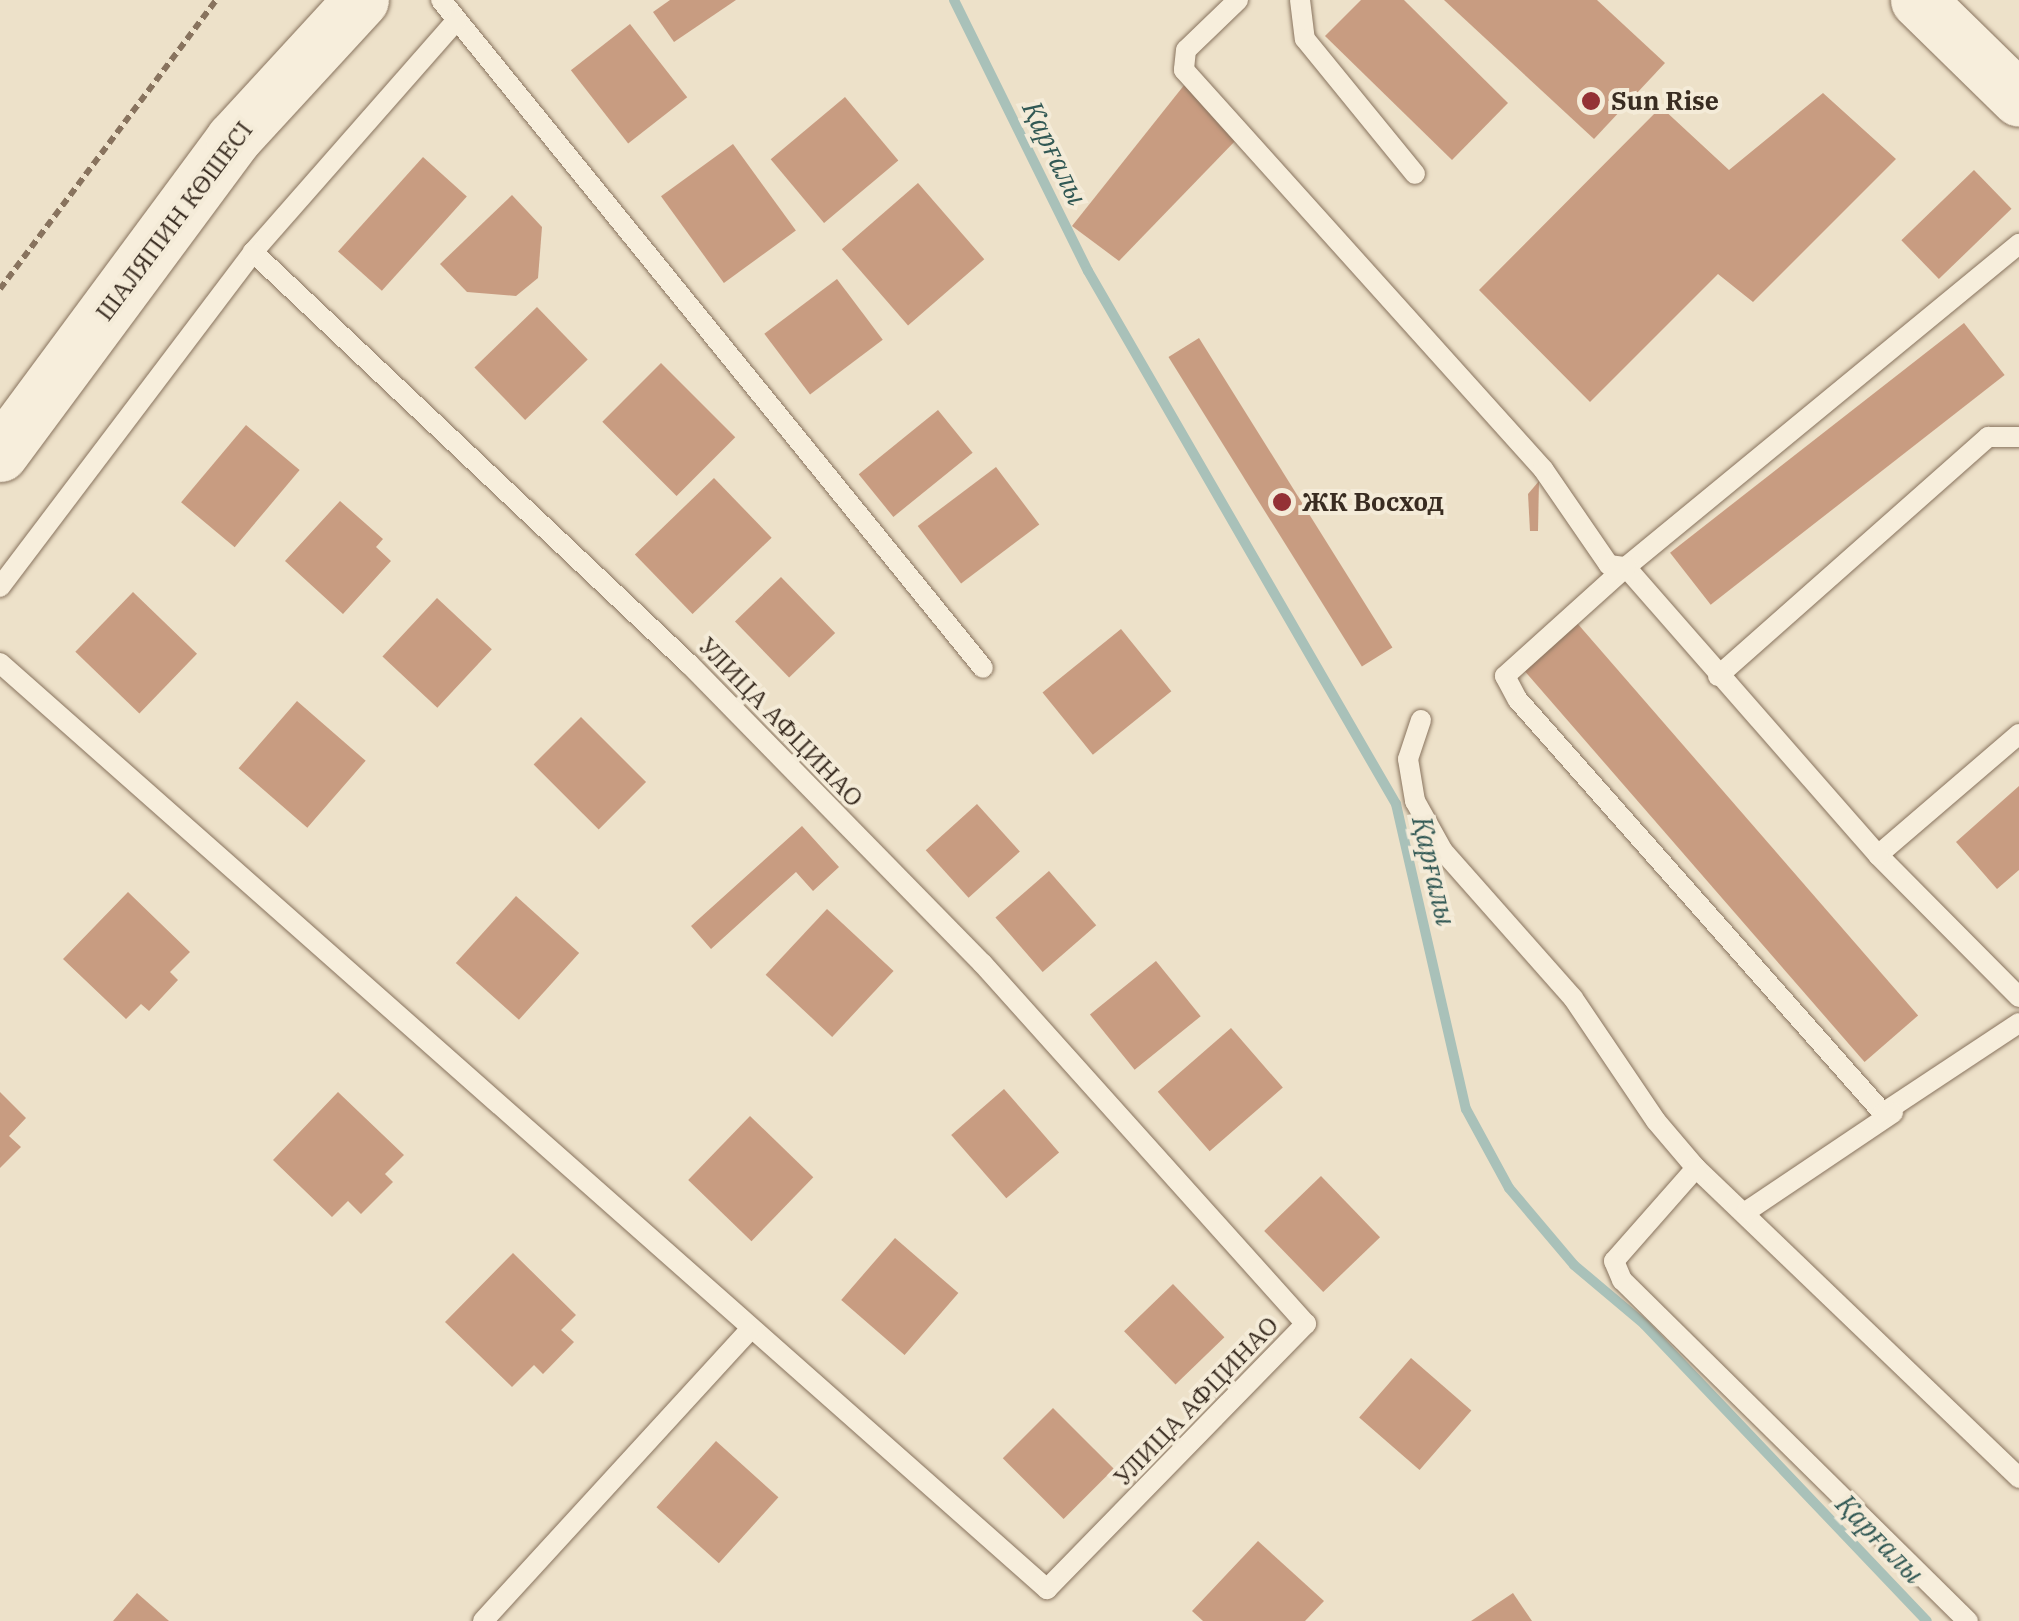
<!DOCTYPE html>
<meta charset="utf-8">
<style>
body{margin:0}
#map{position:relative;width:2019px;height:1621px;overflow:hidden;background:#ede1c9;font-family:"IBM Plex Serif",serif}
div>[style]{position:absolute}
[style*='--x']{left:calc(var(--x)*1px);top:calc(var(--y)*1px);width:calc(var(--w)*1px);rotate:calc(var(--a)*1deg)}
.stream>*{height:10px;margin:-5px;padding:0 5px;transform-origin:5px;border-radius:5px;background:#a9c1b9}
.building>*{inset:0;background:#c89c81;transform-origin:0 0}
.path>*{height:6px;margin-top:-3px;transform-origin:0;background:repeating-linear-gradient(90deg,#88735e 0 8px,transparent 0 13px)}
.roads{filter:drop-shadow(0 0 2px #88735e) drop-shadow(0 0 2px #88735e)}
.service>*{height:20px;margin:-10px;padding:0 10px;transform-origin:10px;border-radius:10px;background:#f7eedc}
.secondary>*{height:55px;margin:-27.5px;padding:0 27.5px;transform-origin:27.5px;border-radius:27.5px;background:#f7eedc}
.dots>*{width:28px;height:28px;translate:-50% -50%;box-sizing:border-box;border:5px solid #f4ebd8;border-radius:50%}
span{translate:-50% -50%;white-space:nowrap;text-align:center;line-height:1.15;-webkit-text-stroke:8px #f4ebd8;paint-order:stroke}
.poi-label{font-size:25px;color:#392c21;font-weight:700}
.left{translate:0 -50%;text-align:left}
.street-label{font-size:25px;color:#392c21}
.water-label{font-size:28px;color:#315854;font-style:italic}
</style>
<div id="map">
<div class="stream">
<div style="--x:954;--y:0;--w:302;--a:63.7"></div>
<div style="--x:1088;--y:271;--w:616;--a:59.98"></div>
<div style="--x:1396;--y:804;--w:313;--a:77.1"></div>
<div style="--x:1466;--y:1109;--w:90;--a:61.4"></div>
<div style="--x:1509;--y:1188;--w:101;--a:49.8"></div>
<div style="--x:1574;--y:1265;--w:92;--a:40.1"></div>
<div style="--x:1644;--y:1324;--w:410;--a:46.4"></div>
</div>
<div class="building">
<div style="clip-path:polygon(670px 0,736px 0,674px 42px,653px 12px)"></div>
<div style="clip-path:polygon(1361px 0,1404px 0,1508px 103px,1452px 160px,1325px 36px)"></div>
<div style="clip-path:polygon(1444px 0,1597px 0,1665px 63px,1594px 139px)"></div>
<div style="left:630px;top:24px;width:93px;height:75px;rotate:52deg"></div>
<div style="clip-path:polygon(1185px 84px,1237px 139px,1119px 261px,1072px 226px)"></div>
<div style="clip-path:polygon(1823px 93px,1896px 159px,1753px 302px,1718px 274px,1590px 402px,1479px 290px,1661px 107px,1729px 170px)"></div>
<div style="left:845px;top:97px;width:83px;height:97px;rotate:50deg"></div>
<div style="left:733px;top:144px;width:107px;height:89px;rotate:54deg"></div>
<div style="left:423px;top:157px;width:59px;height:127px;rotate:42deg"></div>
<div style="left:1974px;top:170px;width:54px;height:101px;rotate:46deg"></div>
<div style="left:918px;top:183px;width:101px;height:101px;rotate:49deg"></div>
<div style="clip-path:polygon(512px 195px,542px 227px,538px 278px,516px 296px,467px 292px,440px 264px)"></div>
<div style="left:837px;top:279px;width:76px;height:91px;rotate:53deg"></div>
<div style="left:537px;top:307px;width:73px;height:87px;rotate:46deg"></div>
<div style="left:1964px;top:323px;width:66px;height:373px;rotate:52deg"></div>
<div style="left:1199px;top:338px;width:365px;height:36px;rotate:58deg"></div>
<div style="left:661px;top:363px;width:105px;height:83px;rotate:45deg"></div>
<div style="left:938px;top:410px;width:55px;height:102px;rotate:51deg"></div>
<div style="left:246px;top:425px;width:70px;height:101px;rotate:40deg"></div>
<div style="left:996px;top:467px;width:72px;height:98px;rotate:53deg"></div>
<div style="left:714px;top:478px;width:83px;height:110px;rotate:46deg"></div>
<div style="clip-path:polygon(1539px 481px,1538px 531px,1530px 531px,1528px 494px)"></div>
<div style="clip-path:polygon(340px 501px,383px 539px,376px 547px,391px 561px,343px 614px,285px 561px)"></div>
<div style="left:781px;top:577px;width:78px;height:64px;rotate:46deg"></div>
<div style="left:133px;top:592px;width:89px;height:83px;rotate:44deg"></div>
<div style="left:437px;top:598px;width:75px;height:80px;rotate:43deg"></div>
<div style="left:1577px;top:623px;width:520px;height:71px;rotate:49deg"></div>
<div style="left:1121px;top:629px;width:80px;height:101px;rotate:51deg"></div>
<div style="left:297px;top:701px;width:91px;height:89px;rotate:41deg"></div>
<div style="left:581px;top:717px;width:92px;height:67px;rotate:45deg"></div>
<div style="clip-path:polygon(2019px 786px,2019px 870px,1997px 889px,1956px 842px)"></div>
<div style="left:977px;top:804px;width:64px;height:69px;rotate:48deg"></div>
<div style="clip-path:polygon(802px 826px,839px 867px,813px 891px,796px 872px,711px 949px,691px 926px)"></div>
<div style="left:1049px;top:871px;width:72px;height:71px;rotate:49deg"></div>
<div style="clip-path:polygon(128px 892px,190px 952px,170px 972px,178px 980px,149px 1011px,141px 1004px,126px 1019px,63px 959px)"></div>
<div style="left:516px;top:896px;width:85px;height:90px;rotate:42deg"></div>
<div style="left:827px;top:909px;width:91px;height:90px;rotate:43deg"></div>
<div style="left:1156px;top:961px;width:71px;height:85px;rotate:51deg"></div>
<div style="left:1231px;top:1028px;width:79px;height:97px;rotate:49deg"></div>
<div style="left:1004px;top:1089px;width:84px;height:70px;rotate:49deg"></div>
<div style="clip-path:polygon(0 1092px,26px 1118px,9px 1136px,21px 1147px,0 1168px)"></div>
<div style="clip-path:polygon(338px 1092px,404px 1155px,385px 1174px,393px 1182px,361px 1214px,348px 1201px,332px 1217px,273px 1160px)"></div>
<div style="left:750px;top:1116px;width:88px;height:89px;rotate:44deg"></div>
<div style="left:1321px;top:1176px;width:85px;height:79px;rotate:46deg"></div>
<div style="left:895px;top:1238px;width:84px;height:82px;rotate:41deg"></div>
<div style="clip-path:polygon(513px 1253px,576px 1315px,561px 1330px,574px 1342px,543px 1374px,534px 1365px,512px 1387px,445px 1322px)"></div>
<div style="left:1173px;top:1284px;width:74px;height:68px;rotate:46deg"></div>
<div style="left:1411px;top:1358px;width:80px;height:79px;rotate:41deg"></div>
<div style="left:1053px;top:1408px;width:86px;height:71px;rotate:45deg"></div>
<div style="left:716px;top:1441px;width:84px;height:89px;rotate:42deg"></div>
<div style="clip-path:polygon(1258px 1541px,1324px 1601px,1305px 1621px,1203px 1621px,1192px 1611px)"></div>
<div style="clip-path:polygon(137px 1593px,169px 1621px,113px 1621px)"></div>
<div style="clip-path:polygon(1513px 1593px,1532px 1621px,1471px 1621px)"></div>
</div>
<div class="path">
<div style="--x:0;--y:289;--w:361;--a:-53.2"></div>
</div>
<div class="roads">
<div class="service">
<div style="--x:441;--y:0;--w:860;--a:50.94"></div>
<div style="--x:1238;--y:0;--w:72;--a:136.1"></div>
<div style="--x:1186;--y:50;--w:20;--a:96"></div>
<div style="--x:1184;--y:70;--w:537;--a:48.02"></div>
<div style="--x:1543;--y:469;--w:116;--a:55.5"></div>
<div style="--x:1609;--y:565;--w:17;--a:7"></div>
<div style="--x:1626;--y:567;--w:509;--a:-39.42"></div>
<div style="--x:1300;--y:0;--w:39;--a:83"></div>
<div style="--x:1305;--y:39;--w:174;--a:50.8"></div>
<div style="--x:0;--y:587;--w:420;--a:-52.9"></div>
<div style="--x:253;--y:252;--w:308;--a:-48.7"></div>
<div style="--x:0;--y:663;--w:1398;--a:41.49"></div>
<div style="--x:1047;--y:1589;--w:371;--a:-45.7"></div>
<div style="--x:1306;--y:1324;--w:485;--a:-131.9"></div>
<div style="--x:982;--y:963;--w:419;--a:-134.4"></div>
<div style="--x:689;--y:664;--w:600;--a:-136.62"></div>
<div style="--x:1718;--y:676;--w:361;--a:-41.5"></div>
<div style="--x:1988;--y:437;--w:31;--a:0"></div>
<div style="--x:1421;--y:720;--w:41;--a:108.4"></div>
<div style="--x:1408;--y:759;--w:43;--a:80.5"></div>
<div style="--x:1415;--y:801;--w:57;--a:60.8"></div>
<div style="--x:1443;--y:851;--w:196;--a:48.5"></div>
<div style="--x:1573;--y:998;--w:148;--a:56"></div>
<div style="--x:1656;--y:1121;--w:62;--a:49.6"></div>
<div style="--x:1696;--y:1168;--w:448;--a:43.8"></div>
<div style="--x:1878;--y:855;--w:186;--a:-40.6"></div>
<div style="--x:2019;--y:997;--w:200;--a:-134.8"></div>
<div style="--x:1878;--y:855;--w:383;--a:-131.2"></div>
<div style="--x:1626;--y:567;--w:163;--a:138"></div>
<div style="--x:1505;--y:676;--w:27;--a:62"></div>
<div style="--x:1518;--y:700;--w:551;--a:48.53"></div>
<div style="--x:1883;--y:1113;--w:163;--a:-33.5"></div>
<div style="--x:1696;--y:1168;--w:124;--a:131.4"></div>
<div style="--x:1614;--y:1261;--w:21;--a:67"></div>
<div style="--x:1622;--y:1280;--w:486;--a:44.6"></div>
<div style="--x:1747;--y:1211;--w:176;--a:-33.9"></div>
<div style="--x:483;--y:1621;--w:394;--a:-47.5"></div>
</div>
<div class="secondary">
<div style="--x:1918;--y:0;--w:141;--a:44.4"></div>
<div style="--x:0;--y:454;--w:392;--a:-53.5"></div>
<div style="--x:233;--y:139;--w:189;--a:-47.4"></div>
</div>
</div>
<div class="dots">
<div style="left:1591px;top:101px;background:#943135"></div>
<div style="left:1282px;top:502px;background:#943135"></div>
</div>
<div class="poi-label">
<span class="left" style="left:1611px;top:101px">Sun Rise</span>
<span class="left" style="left:1302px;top:502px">ЖК Восход</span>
</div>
<div class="street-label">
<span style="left:174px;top:221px;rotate:-53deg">ШАЛЯПИН КӨШЕСІ</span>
<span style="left:781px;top:722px;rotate:46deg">УЛИЦА АФЦИНАО</span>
<span style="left:1196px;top:1401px;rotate:-46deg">УЛИЦА АФЦИНАО</span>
</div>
<div class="water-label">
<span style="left:1055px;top:153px;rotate:64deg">Қарғалы</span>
<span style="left:1434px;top:871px;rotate:77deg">Қарғалы</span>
<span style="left:1880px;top:1539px;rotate:46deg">Қарғалы</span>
</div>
</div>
